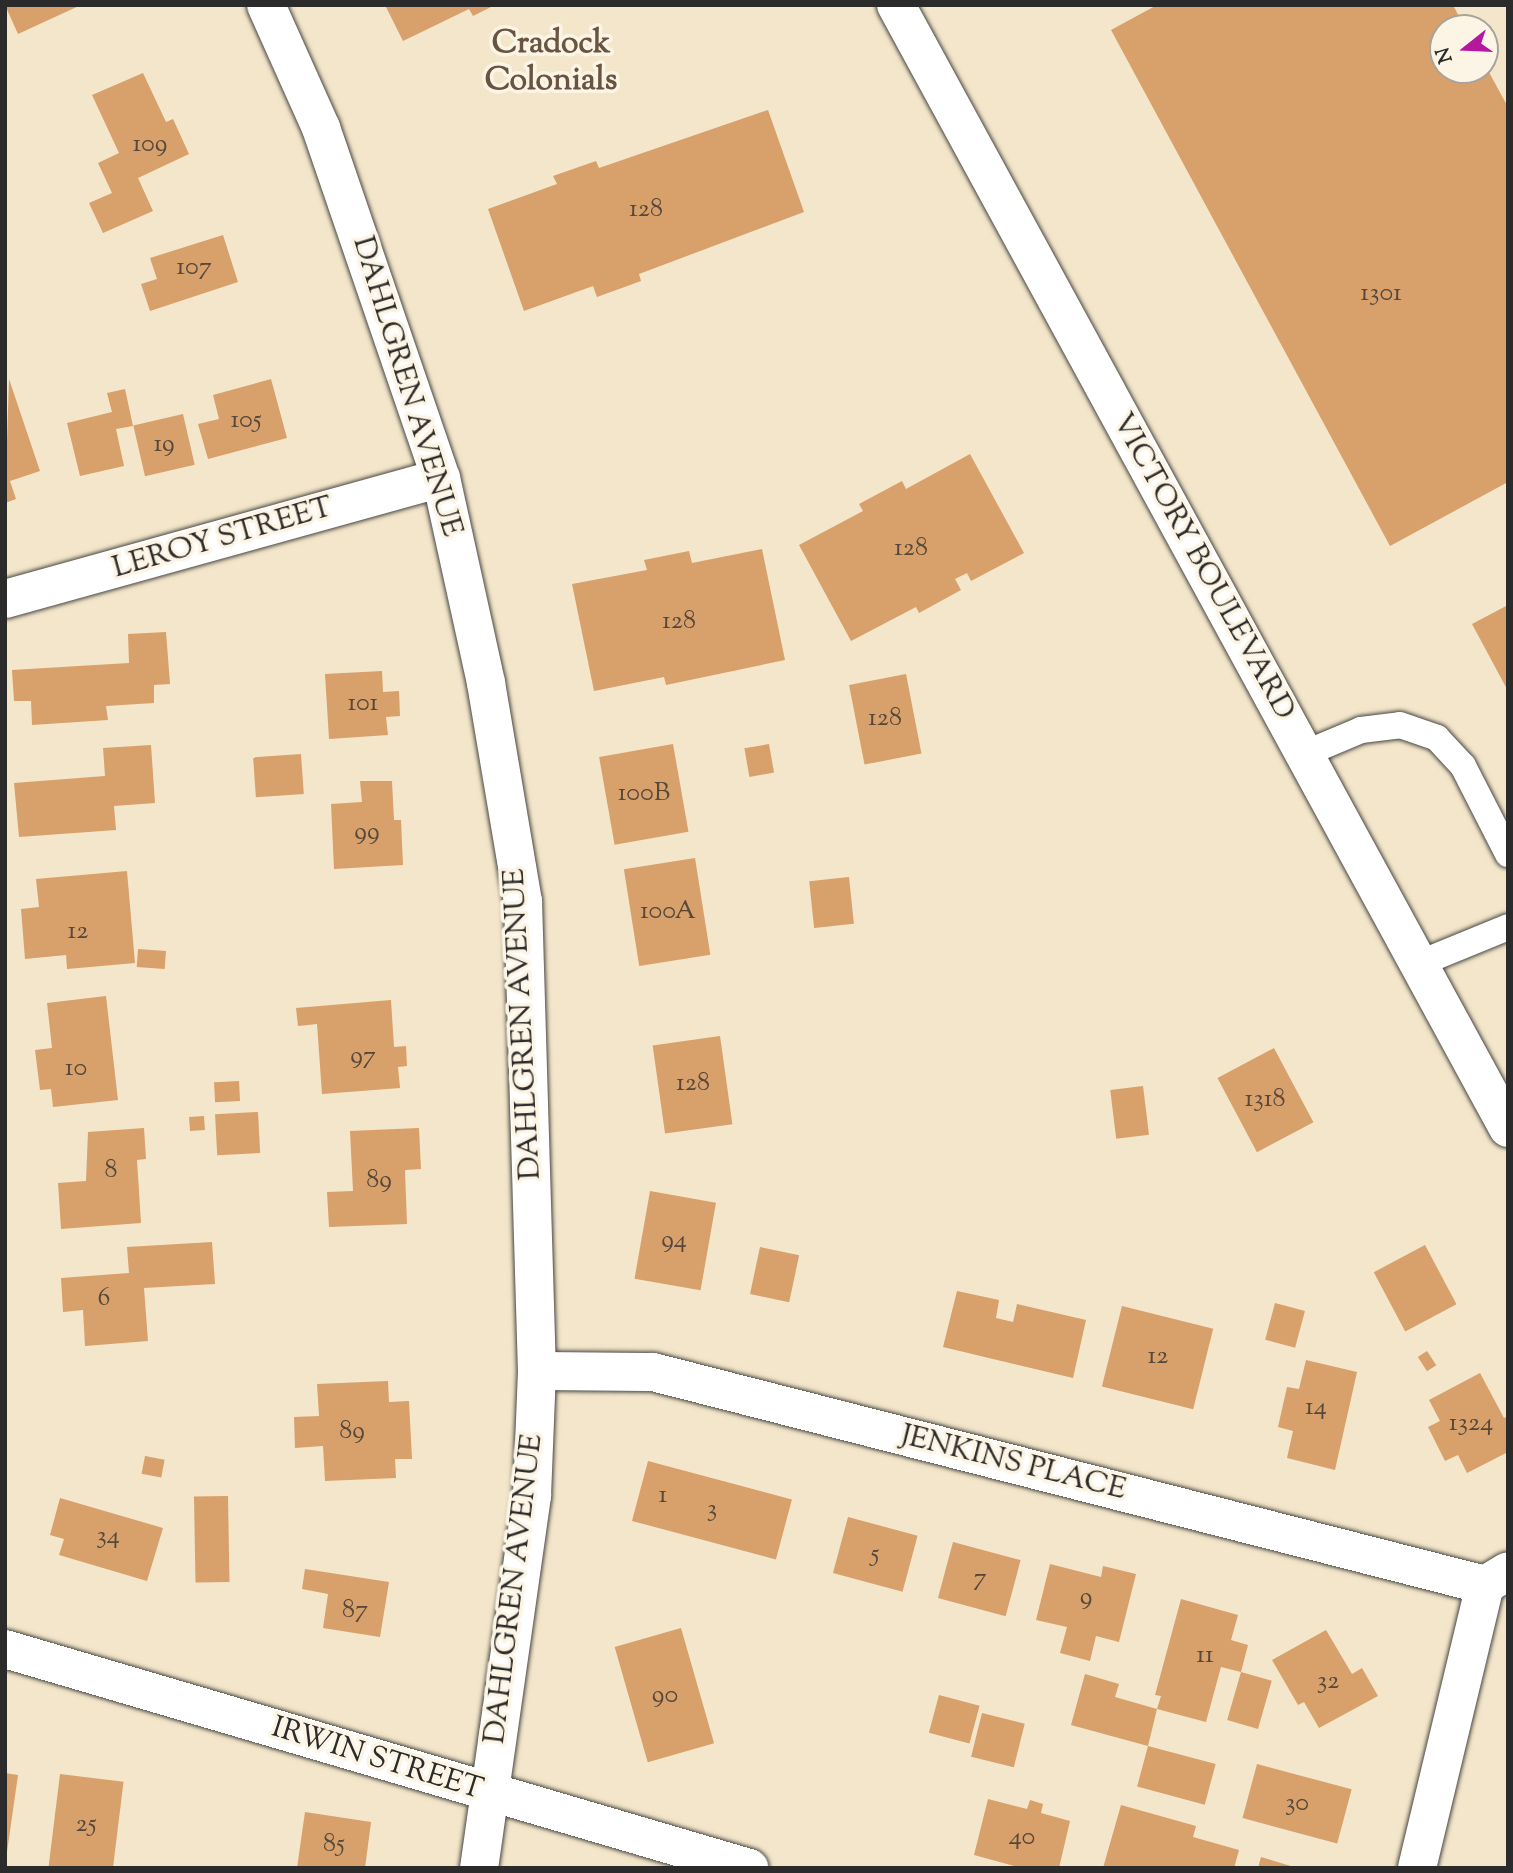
<!DOCTYPE html>
<style>
body{margin:0}
#map{position:relative;width:1513px;height:1873px;overflow:hidden;background:#f3e6ca;font-family:"Sorts Mill Goudy",serif}
div>[style]{position:absolute}
[style*='--x']{left:calc(var(--x)*1px);top:calc(var(--y)*1px);width:calc(var(--w)*1px);rotate:calc(var(--a)*1deg)}
.building>*{inset:0;background:#d8a06a;transform-origin:0 0}
.roads{filter:drop-shadow(0 0 2px #494743) drop-shadow(0 0 2px #494743)}
.lane>*{height:26px;margin:-13px;padding:0 13px;transform-origin:13px;border-radius:13px;background:#fff}
.street>*{height:38px;margin:-19px;padding:0 19px;transform-origin:19px;border-radius:19px;background:#fff}
.secondary>*{height:38px;margin:-19px;padding:0 19px;transform-origin:19px;border-radius:19px;background:#fff}
span{translate:-50% -50%;white-space:nowrap;text-align:center;line-height:1.15;-webkit-text-stroke:7px #fcf5e5;paint-order:stroke}
.number-label{font-size:26px;color:#56483b}
.number-label span{-webkit-text-stroke-width:0}
.street-label{font-size:30px;color:#2b2b2b}
.neighbourhood-label{font-size:32px;color:#685441;font-weight:700}
.frame{position:absolute;inset:0;border:7px solid #2b2b2b;pointer-events:none}
.north{position:absolute;left:1429px;top:14px;width:70px;height:70px;box-sizing:border-box;background:#fcf5e5;border:2px solid #a8a49b;border-radius:50%;rotate:252deg;font-size:19px;font-weight:700;line-height:28px;text-align:center;color:#2b2b2b}
.north::after{content:'';display:block;margin:auto;width:24px;height:32px;background:#b5179e;clip-path:polygon(50% 0,100% 100%,50% 72%,0 100%)}
</style>
<div id="map">
<div class="building">
<div style="clip-path:polygon(5px 5px,81px 5px,18px 34px)"></div>
<div style="clip-path:polygon(385px 5px,495px 5px,473px 16px,469px 9px,403px 41px)"></div>
<div style="clip-path:polygon(1157px 5px,1453px 5px,1465px 28px,1443px 28px,1443px 70px,1485px 70px,1485px 65px,1508px 107px,1508px 482px,1390px 546px,1111px 30px)"></div>
<div style="clip-path:polygon(143px 73px,166px 122px,173px 119px,189px 154px,138px 178px,153px 211px,103px 233px,89px 203px,112px 193px,98px 163px,119px 153px,92px 95px)"></div>
<div style="clip-path:polygon(768px 110px,804px 212px,639px 274px,641px 281px,597px 297px,593px 286px,524px 311px,488px 209px,557px 184px,553px 176px,596px 161px,599px 168px)"></div>
<div style="clip-path:polygon(223px 235px,238px 282px,150px 311px,141px 284px,157px 279px,150px 258px)"></div>
<div style="clip-path:polygon(9px 379px,40px 471px,10px 481px,16px 499px,5px 503px)"></div>
<div style="clip-path:polygon(271px 379px,287px 438px,208px 459px,198px 424px,219px 419px,213px 395px)"></div>
<div style="clip-path:polygon(125px 389px,133px 426px,116px 429px,124px 466px,80px 476px,67px 423px,112px 412px,107px 393px)"></div>
<div style="left:183px;top:414px;width:52px;height:51px;rotate:77deg"></div>
<div style="clip-path:polygon(970px 454px,1024px 553px,971px 581px,967px 573px,955px 579px,961px 590px,919px 613px,916px 607px,851px 641px,799px 545px,863px 511px,859px 504px,902px 481px,906px 489px)"></div>
<div style="clip-path:polygon(762px 549px,785px 660px,666px 685px,664px 677px,594px 691px,572px 584px,647px 570px,644px 560px,689px 551px,692px 563px)"></div>
<div style="clip-path:polygon(1508px 605px,1508px 691px,1472px 624px)"></div>
<div style="clip-path:polygon(166px 632px,170px 684px,154px 685px,154px 703px,106px 706px,108px 720px,32px 725px,31px 701px,14px 701px,12px 670px,129px 663px,128px 634px)"></div>
<div style="clip-path:polygon(382px 671px,383px 692px,399px 691px,400px 716px,386px 717px,388px 735px,329px 739px,325px 674px)"></div>
<div style="left:906px;top:674px;width:81px;height:58px;rotate:79deg"></div>
<div style="left:673px;top:744px;width:89px;height:75px;rotate:80deg"></div>
<div style="left:769px;top:744px;width:29px;height:25px;rotate:80deg"></div>
<div style="clip-path:polygon(151px 745px,155px 803px,114px 806px,116px 830px,19px 837px,14px 783px,105px 776px,103px 748px)"></div>
<div style="left:301px;top:754px;width:40px;height:48px;rotate:86deg"></div>
<div style="clip-path:polygon(360px 781px,392px 781px,394px 820px,401px 820px,403px 865px,334px 869px,331px 804px,362px 802px)"></div>
<div style="left:695px;top:858px;width:98px;height:72px;rotate:81deg"></div>
<div style="clip-path:polygon(127px 871px,135px 963px,67px 969px,66px 955px,25px 959px,21px 909px,39px 907px,36px 879px)"></div>
<div style="left:849px;top:877px;width:47px;height:40px;rotate:84deg"></div>
<div style="left:138px;top:949px;width:28px;height:18px;rotate:4deg"></div>
<div style="clip-path:polygon(106px 996px,118px 1100px,53px 1107px,51px 1089px,40px 1090px,35px 1050px,52px 1048px,47px 1003px)"></div>
<div style="clip-path:polygon(391px 1000px,394px 1047px,406px 1046px,407px 1066px,398px 1067px,400px 1088px,322px 1094px,317px 1024px,298px 1026px,296px 1008px)"></div>
<div style="left:720px;top:1036px;width:89px;height:68px;rotate:82deg"></div>
<div style="left:1274px;top:1048px;width:84px;height:64px;rotate:62deg"></div>
<div style="left:239px;top:1081px;width:20px;height:25px;rotate:87deg"></div>
<div style="left:1143px;top:1086px;width:49px;height:33px;rotate:83deg"></div>
<div style="left:258px;top:1112px;width:41px;height:43px;rotate:87deg"></div>
<div style="left:204px;top:1116px;width:14px;height:15px;rotate:86deg"></div>
<div style="clip-path:polygon(144px 1128px,146px 1159px,137px 1160px,141px 1223px,61px 1229px,58px 1183px,86px 1181px,88px 1132px)"></div>
<div style="clip-path:polygon(419px 1128px,421px 1169px,405px 1170px,407px 1224px,329px 1227px,327px 1192px,353px 1191px,350px 1131px)"></div>
<div style="left:650px;top:1191px;width:67px;height:89px;rotate:10deg"></div>
<div style="clip-path:polygon(212px 1242px,215px 1284px,144px 1288px,148px 1341px,85px 1346px,83px 1310px,63px 1312px,61px 1278px,129px 1273px,127px 1247px)"></div>
<div style="left:1425px;top:1245px;width:67px;height:58px;rotate:62deg"></div>
<div style="left:760px;top:1247px;width:40px;height:48px;rotate:12deg"></div>
<div style="clip-path:polygon(957px 1291px,999px 1300px,996px 1318px,1013px 1322px,1017px 1304px,1086px 1320px,1073px 1378px,943px 1347px)"></div>
<div style="left:1275px;top:1303px;width:31px;height:38px;rotate:15deg"></div>
<div style="left:1122px;top:1306px;width:94px;height:83px;rotate:14deg"></div>
<div style="left:1427px;top:1351px;width:17px;height:11px;rotate:57deg"></div>
<div style="clip-path:polygon(1306px 1360px,1357px 1372px,1335px 1470px,1287px 1458px,1293px 1431px,1278px 1427px,1287px 1387px,1299px 1389px)"></div>
<div style="clip-path:polygon(1480px 1373px,1504px 1418px,1508px 1416px,1508px 1452px,1467px 1473px,1458px 1455px,1445px 1461px,1428px 1427px,1440px 1421px,1429px 1400px)"></div>
<div style="clip-path:polygon(388px 1381px,389px 1402px,409px 1401px,412px 1459px,395px 1459px,396px 1478px,325px 1481px,323px 1446px,295px 1448px,294px 1417px,319px 1416px,317px 1384px)"></div>
<div style="left:145px;top:1456px;width:20px;height:18px;rotate:11deg"></div>
<div style="left:648px;top:1461px;width:149px;height:62px;rotate:15deg"></div>
<div style="left:228px;top:1496px;width:86px;height:34px;rotate:89deg"></div>
<div style="clip-path:polygon(60px 1498px,163px 1528px,147px 1581px,59px 1555px,64px 1539px,50px 1535px)"></div>
<div style="left:848px;top:1517px;width:72px;height:58px;rotate:15deg"></div>
<div style="left:953px;top:1542px;width:70px;height:58px;rotate:15deg"></div>
<div style="clip-path:polygon(1050px 1564px,1101px 1577px,1103px 1566px,1136px 1574px,1119px 1642px,1096px 1636px,1090px 1661px,1060px 1653px,1067px 1627px,1036px 1620px)"></div>
<div style="clip-path:polygon(305px 1569px,389px 1582px,380px 1637px,323px 1628px,328px 1594px,302px 1589px)"></div>
<div style="clip-path:polygon(1181px 1599px,1238px 1615px,1231px 1640px,1248px 1645px,1241px 1672px,1221px 1667px,1206px 1722px,1157px 1709px,1148px 1746px,1071px 1725px,1085px 1674px,1119px 1684px,1115px 1697px,1157px 1709px,1161px 1696px,1155px 1695px)"></div>
<div style="left:681px;top:1628px;width:120px;height:69px;rotate:74deg"></div>
<div style="clip-path:polygon(1326px 1630px,1352px 1674px,1362px 1668px,1378px 1696px,1319px 1728px,1304px 1702px,1298px 1705px,1272px 1660px)"></div>
<div style="left:1241px;top:1672px;width:32px;height:50px;rotate:16deg"></div>
<div style="left:939px;top:1695px;width:42px;height:39px;rotate:15deg"></div>
<div style="left:982px;top:1713px;width:44px;height:45px;rotate:14deg"></div>
<div style="left:1148px;top:1746px;width:70px;height:42px;rotate:15deg"></div>
<div style="left:1257px;top:1764px;width:98px;height:56px;rotate:15deg"></div>
<div style="clip-path:polygon(5px 1773px,18px 1775px,7px 1852px,5px 1852px)"></div>
<div style="left:60px;top:1774px;width:64px;height:95px;rotate:7deg"></div>
<div style="clip-path:polygon(988px 1799px,1027px 1809px,1030px 1800px,1043px 1804px,1041px 1813px,1070px 1821px,1059px 1868px,1022px 1868px,974px 1855px)"></div>
<div style="clip-path:polygon(1121px 1805px,1196px 1826px,1193px 1837px,1239px 1850px,1234px 1868px,1103px 1868px)"></div>
<div style="clip-path:polygon(305px 1812px,371px 1822px,365px 1868px,297px 1868px)"></div>
<div style="clip-path:polygon(1261px 1857px,1294px 1867px,1294px 1868px,1258px 1868px)"></div>
</div>
<div class="roads">
<div class="lane">
<div style="--x:1304;--y:754;--w:62;--a:-22.8"></div>
<div style="--x:1361;--y:730;--w:39;--a:-7"></div>
<div style="--x:1400;--y:725;--w:39;--a:19"></div>
<div style="--x:1437;--y:738;--w:38;--a:47"></div>
<div style="--x:1463;--y:766;--w:99;--a:62.9"></div>
<div style="--x:1418;--y:964;--w:97;--a:-22.3"></div>
</div>
<div class="street">
<div style="--x:266;--y:5;--w:135;--a:65.9"></div>
<div style="--x:321;--y:128;--w:370;--a:71.1"></div>
<div style="--x:441;--y:478;--w:210;--a:77.6"></div>
<div style="--x:486;--y:683;--w:221;--a:80.4"></div>
<div style="--x:523;--y:901;--w:470;--a:88.3"></div>
<div style="--x:537;--y:1371;--w:125;--a:92.3"></div>
<div style="--x:532;--y:1496;--w:376;--a:98.1"></div>
<div style="--x:5;--y:599;--w:452;--a:-15.5"></div>
<div style="--x:537;--y:1371;--w:116;--a:0.5"></div>
<div style="--x:653;--y:1372;--w:859;--a:14.36"></div>
<div style="--x:5;--y:1649;--w:776;--a:16.4"></div>
<div style="--x:1417;--y:1868;--w:291;--a:-76.5"></div>
<div style="--x:1485;--y:1585;--w:26;--a:-31"></div>
</div>
<div class="secondary">
<div style="--x:896;--y:5;--w:1279;--a:61.41"></div>
</div>
</div>
<div class="number-label">
<span style="left:150px;top:145px">109</span>
<span style="left:646px;top:210px">128</span>
<span style="left:194px;top:268px">107</span>
<span style="left:1381px;top:294px">1301</span>
<span style="left:246px;top:421px">105</span>
<span style="left:164px;top:445px">19</span>
<span style="left:911px;top:549px">128</span>
<span style="left:679px;top:622px">128</span>
<span style="left:363px;top:704px">101</span>
<span style="left:885px;top:719px">128</span>
<span style="left:644px;top:794px">100B</span>
<span style="left:367px;top:833px">99</span>
<span style="left:668px;top:912px">100A</span>
<span style="left:78px;top:932px">12</span>
<span style="left:363px;top:1057px">97</span>
<span style="left:76px;top:1069px">10</span>
<span style="left:693px;top:1084px">128</span>
<span style="left:1265px;top:1100px">1318</span>
<span style="left:111px;top:1171px">8</span>
<span style="left:379px;top:1181px">89</span>
<span style="left:674px;top:1241px">94</span>
<span style="left:104px;top:1299px">6</span>
<span style="left:1158px;top:1357px">12</span>
<span style="left:1316px;top:1408px">14</span>
<span style="left:1471px;top:1424px">1324</span>
<span style="left:352px;top:1432px">89</span>
<span style="left:663px;top:1496px">1</span>
<span style="left:712px;top:1510px">3</span>
<span style="left:108px;top:1537px">34</span>
<span style="left:875px;top:1555px">5</span>
<span style="left:980px;top:1579px">7</span>
<span style="left:1086px;top:1598px">9</span>
<span style="left:355px;top:1611px">87</span>
<span style="left:1205px;top:1656px">11</span>
<span style="left:1328px;top:1682px">32</span>
<span style="left:665px;top:1696px">90</span>
<span style="left:1297px;top:1804px">30</span>
<span style="left:86px;top:1825px">25</span>
<span style="left:1022px;top:1838px">40</span>
<span style="left:334px;top:1845px">85</span>
</div>
<div class="street-label">
<span style="left:406px;top:387px;rotate:73deg">DAHLGREN AVENUE</span>
<span style="left:223px;top:539px;rotate:-16deg">LEROY STREET</span>
<span style="left:1202px;top:567px;rotate:61deg">VICTORY BOULEVARD</span>
<span style="left:524px;top:1024px;rotate:-93deg">DAHLGREN AVENUE</span>
<span style="left:1013px;top:1464px;rotate:14deg">JENKINS PLACE</span>
<span style="left:515px;top:1589px;rotate:-83deg">DAHLGREN AVENUE</span>
<span style="left:377px;top:1760px;rotate:17deg">IRWIN STREET</span>
</div>
<div class="neighbourhood-label">
<span style="left:551px;top:63px">Cradock<br>Colonials</span>
</div>
<div class="frame"></div>
<div class="north">N</div>
</div>
